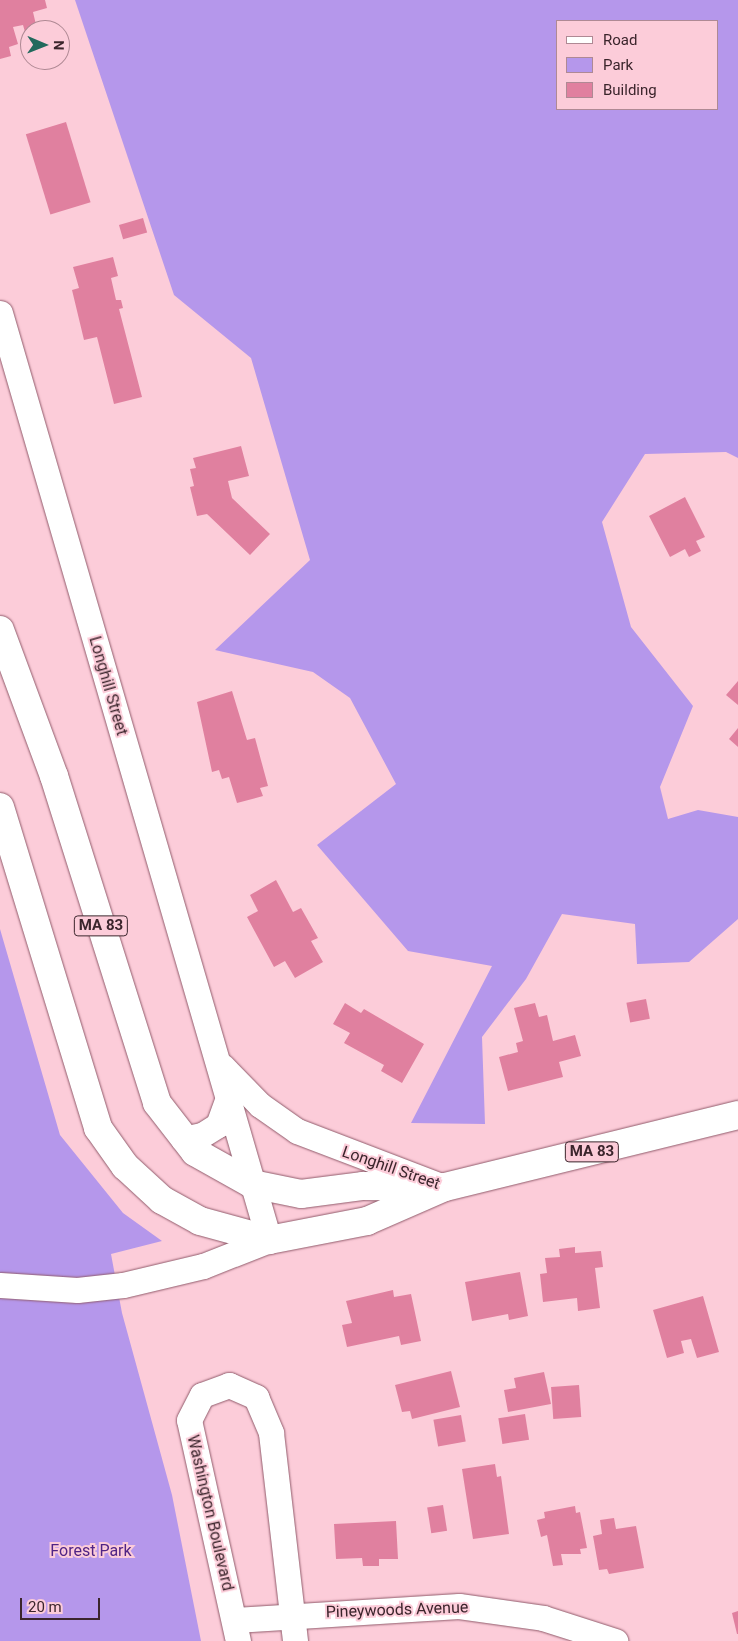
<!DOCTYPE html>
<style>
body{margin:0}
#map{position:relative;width:738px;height:1641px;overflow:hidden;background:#fcccd9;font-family:Roboto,sans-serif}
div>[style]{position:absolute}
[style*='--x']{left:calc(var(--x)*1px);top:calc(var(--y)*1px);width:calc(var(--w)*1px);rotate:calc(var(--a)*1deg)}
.green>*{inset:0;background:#b597eb}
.building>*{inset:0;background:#e0809f;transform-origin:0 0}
.roads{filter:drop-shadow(0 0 1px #915c6c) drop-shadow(0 0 1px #915c6c)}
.minor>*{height:25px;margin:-12.5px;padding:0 12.5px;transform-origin:12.5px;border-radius:12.5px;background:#fff}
.primary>*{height:28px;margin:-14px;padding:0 14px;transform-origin:14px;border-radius:14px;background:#fff}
.motorway>*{height:28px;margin:-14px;padding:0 14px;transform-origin:14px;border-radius:14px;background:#fff}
span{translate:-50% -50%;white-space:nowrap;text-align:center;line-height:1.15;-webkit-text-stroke:4px #fcccd9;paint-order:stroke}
.shield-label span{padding:1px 4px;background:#fcccd9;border:1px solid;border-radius:4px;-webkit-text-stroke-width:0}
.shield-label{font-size:15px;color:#3b252c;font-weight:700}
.street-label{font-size:16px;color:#3b252c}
.park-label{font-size:16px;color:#502485}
.legend{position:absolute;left:556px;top:20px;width:162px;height:90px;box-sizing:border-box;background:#fcccd9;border:1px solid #af8994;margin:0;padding:6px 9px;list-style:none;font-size:15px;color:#3b252c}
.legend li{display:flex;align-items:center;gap:10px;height:25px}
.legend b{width:25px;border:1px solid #af8994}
.north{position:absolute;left:20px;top:20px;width:50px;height:50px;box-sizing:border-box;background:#fcccd9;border:1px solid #af8994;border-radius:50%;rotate:91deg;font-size:14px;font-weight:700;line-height:20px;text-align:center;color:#3b252c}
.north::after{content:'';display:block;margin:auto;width:18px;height:22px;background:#22695d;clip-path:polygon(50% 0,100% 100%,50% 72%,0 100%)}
.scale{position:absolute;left:20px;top:1598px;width:80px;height:22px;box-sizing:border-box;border:2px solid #3b252c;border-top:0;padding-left:6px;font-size:15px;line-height:18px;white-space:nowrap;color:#3b252c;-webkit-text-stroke:4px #fcccd9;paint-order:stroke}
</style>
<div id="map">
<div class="green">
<div style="clip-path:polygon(evenodd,75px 0,738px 0,738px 458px,726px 452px,645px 454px,602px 522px,631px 627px,693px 706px,660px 787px,668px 819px,698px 810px,738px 817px,738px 919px,689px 962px,637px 964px,635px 924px,562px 914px,526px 979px,482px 1037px,485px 1124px,411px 1123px,492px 966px,408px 951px,317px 845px,396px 784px,350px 698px,313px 672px,215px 650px,310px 560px,251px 358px,174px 295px,75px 0,557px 21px,717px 21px,717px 109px,557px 109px,557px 21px)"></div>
<div style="clip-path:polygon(0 929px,60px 1135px,123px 1213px,162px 1241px,111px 1254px,122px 1313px,172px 1495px,201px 1641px,0 1641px)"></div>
</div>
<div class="building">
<div style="clip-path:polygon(0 0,45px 0,47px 8px,33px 12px,37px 29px,25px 32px,23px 25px,13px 27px,18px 44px,9px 47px,11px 56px,0 59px)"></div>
<div style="left:66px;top:122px;width:84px;height:42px;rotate:73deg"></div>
<div style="left:143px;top:218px;width:15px;height:25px;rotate:74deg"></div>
<div style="clip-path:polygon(113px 257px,118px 276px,111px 278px,116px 300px,121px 300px,123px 308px,119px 309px,142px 397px,114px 404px,97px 337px,84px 340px,72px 290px,79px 288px,73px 267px)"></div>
<div style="clip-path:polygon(241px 446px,249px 476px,228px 481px,232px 498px,270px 534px,250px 555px,207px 514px,197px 516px,190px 487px,194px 486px,190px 469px,196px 468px,193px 458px)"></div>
<div style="clip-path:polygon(685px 497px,705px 537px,696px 541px,701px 551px,689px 557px,685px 549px,670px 557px,649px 516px)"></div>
<div style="clip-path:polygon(738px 681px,738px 705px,726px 695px)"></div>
<div style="clip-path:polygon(232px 691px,247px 740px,255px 738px,268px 786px,260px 788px,263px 796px,237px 803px,229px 777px,222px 779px,219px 770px,212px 772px,197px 702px)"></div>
<div style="clip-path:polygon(738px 728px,738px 747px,729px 739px)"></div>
<div style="clip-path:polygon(276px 880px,293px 912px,301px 908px,318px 938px,311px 941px,323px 962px,295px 978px,285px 961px,274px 967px,247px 917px,258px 911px,250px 895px)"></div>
<div style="left:646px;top:999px;width:20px;height:20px;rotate:79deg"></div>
<div style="clip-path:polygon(345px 1003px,361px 1013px,364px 1009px,424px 1044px,402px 1083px,381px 1071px,384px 1065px,344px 1043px,350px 1033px,333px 1024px)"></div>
<div style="clip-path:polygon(535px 1003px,539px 1017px,547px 1015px,553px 1041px,575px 1035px,581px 1056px,559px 1062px,563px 1077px,508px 1091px,499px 1057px,518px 1052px,516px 1043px,523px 1041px,514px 1008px)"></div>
<div style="clip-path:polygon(575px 1247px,575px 1253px,601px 1251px,603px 1267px,595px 1268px,600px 1308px,578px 1311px,577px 1298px,543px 1302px,540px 1274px,547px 1273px,545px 1258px,560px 1257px,559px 1249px)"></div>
<div style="clip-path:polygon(520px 1272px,528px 1316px,509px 1320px,508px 1314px,472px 1321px,465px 1282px)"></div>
<div style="clip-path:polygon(393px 1290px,394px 1297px,411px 1294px,421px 1341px,401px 1345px,399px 1336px,347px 1347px,342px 1325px,352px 1323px,346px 1301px)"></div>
<div style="clip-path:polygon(703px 1296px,719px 1352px,697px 1358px,691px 1339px,681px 1341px,684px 1353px,667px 1358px,653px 1310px)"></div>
<div style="clip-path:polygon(451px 1371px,460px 1407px,412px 1419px,410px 1411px,402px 1412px,395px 1385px)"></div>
<div style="clip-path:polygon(544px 1372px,551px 1404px,508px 1412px,504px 1390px,516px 1388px,514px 1378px)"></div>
<div style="left:579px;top:1385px;width:32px;height:28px;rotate:86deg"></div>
<div style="left:525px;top:1414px;width:26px;height:27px;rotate:81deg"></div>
<div style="left:461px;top:1415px;width:27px;height:28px;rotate:80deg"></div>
<div style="clip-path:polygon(495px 1464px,497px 1477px,501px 1476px,509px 1534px,473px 1539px,462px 1469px)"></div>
<div style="left:443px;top:1505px;width:26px;height:16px;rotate:81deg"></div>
<div style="clip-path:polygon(575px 1506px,576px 1513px,580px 1512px,587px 1548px,580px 1549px,581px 1554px,561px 1554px,563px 1565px,553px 1566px,547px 1535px,541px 1537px,537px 1520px,545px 1518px,544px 1512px)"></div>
<div style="clip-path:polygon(614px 1518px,616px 1529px,636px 1526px,644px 1568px,609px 1574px,607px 1569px,599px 1570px,593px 1536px,602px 1534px,600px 1520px)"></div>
<div style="clip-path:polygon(396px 1521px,398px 1559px,379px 1559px,379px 1566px,363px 1566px,362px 1558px,336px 1559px,334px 1524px)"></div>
<div style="clip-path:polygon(738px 1611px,738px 1634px,737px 1634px,732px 1613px)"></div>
</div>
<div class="roads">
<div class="minor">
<div style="--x:0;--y:313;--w:965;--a:73.82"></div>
<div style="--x:269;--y:1240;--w:71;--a:158.5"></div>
<div style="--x:203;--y:1266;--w:82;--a:166.6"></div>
<div style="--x:123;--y:1285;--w:46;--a:173.8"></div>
<div style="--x:77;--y:1290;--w:77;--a:-176.3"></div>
<div style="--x:222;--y:1066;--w:54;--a:45.7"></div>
<div style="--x:260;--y:1105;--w:45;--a:35.1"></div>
<div style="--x:297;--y:1131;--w:149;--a:20.9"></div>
<div style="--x:183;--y:1139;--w:19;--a:-12"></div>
<div style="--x:202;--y:1135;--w:19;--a:-32"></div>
<div style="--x:218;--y:1125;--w:29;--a:-70"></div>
<div style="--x:235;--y:1620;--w:224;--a:-3.6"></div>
<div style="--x:459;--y:1606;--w:85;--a:8.1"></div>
<div style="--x:543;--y:1618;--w:76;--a:17.7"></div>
<div style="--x:238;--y:1641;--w:226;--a:-102.5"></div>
<div style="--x:189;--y:1420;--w:28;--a:-63"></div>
<div style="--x:202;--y:1395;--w:29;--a:-20"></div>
<div style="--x:229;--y:1385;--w:30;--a:24"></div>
<div style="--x:256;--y:1397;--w:39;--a:67"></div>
<div style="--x:271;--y:1433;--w:209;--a:83.4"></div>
</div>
<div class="primary">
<div style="--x:252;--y:1184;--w:50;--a:11.5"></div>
<div style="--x:301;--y:1194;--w:63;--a:-7.4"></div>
<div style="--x:363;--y:1186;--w:76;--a:0.8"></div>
<div style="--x:269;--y:1240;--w:100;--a:-11"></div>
<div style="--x:367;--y:1221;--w:85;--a:-23.6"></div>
<div style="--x:445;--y:1187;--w:302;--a:-13.8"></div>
</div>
<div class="motorway">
<div style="--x:0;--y:630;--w:156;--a:69.7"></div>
<div style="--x:54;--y:776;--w:343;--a:72.5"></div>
<div style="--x:157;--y:1103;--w:62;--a:52.2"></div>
<div style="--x:195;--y:1152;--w:65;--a:29.3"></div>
<div style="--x:0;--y:807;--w:336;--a:73"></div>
<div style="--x:98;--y:1128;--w:47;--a:54.6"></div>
<div style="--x:125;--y:1166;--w:50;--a:42.6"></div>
<div style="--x:162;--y:1200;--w:43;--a:28.9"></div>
<div style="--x:200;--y:1221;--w:72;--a:15.4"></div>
</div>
</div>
<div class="shield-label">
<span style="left:101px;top:926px">MA 83</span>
<span style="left:592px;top:1152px">MA 83</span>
</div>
<div class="street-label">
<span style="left:108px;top:686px;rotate:74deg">Longhill Street</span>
<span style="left:391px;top:1168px;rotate:19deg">Longhill Street</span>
<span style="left:210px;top:1513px;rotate:77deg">Washington Boulevard</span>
<span style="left:397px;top:1610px;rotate:-2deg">Pineywoods Avenue</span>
</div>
<div class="park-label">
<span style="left:91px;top:1551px">Forest Park</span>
</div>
<ul class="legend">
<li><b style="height:6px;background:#fff"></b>Road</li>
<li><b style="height:14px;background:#b597eb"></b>Park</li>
<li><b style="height:14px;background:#e0809f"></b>Building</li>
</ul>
<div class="north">N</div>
<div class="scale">20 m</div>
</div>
